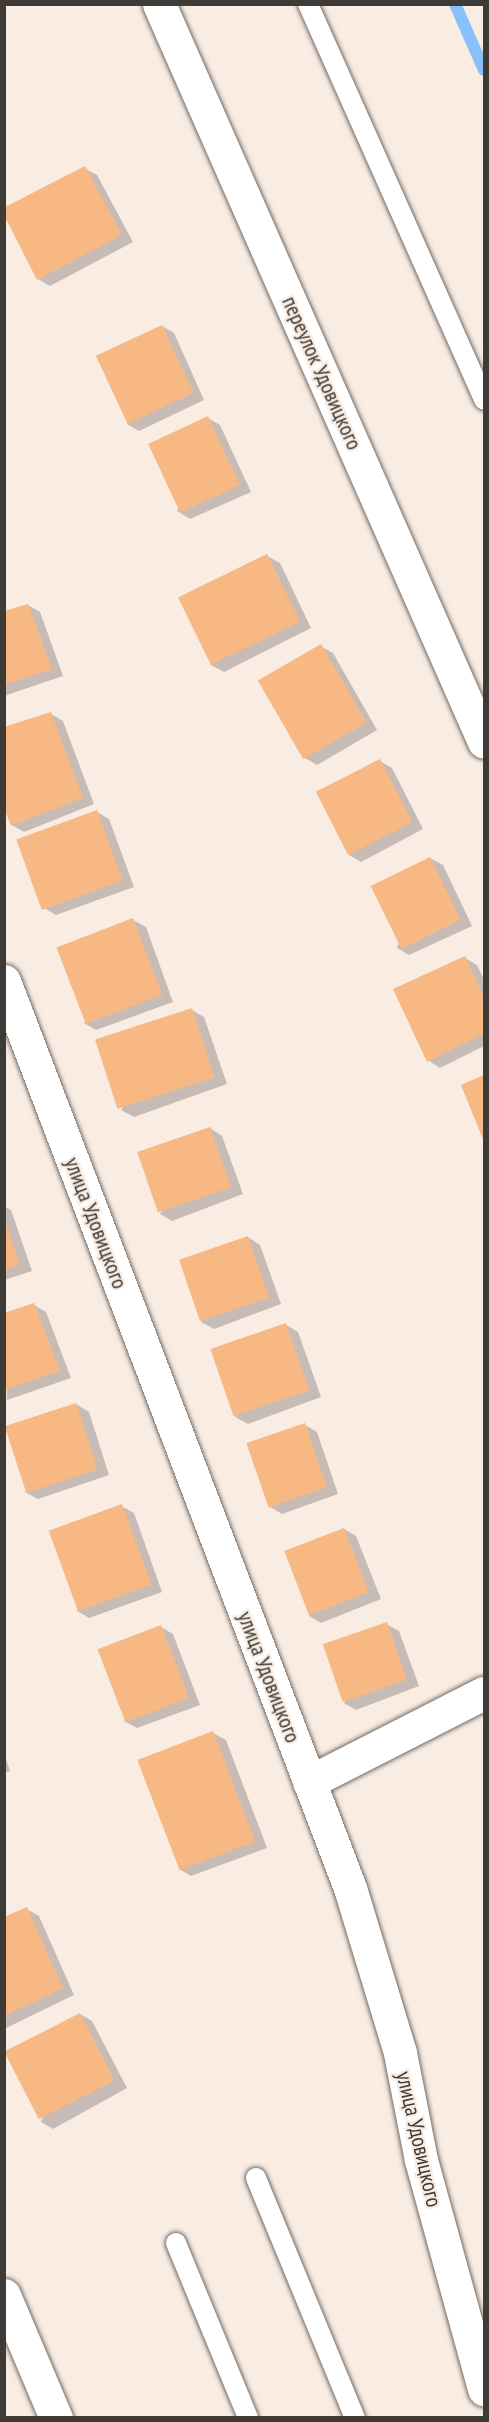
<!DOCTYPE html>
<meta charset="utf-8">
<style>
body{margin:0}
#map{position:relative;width:489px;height:2422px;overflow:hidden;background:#f8ece3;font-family:"PT Sans Narrow",sans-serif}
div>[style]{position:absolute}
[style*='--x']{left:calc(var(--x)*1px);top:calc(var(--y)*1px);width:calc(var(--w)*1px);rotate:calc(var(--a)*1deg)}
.shadow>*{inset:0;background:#0003}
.stream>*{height:12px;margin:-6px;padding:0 6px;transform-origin:6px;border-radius:6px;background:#88c0f9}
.building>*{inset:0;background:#f8b884;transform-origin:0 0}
.roads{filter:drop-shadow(0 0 2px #746a62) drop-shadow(0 0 2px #746a62)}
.service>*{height:20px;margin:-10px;padding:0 10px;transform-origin:10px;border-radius:10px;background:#fff}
.minor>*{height:33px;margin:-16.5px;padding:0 16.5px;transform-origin:16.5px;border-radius:16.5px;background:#fff}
span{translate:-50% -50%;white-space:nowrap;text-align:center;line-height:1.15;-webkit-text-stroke:4.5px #f8ece3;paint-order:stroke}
.street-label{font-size:22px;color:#3e3a36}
.frame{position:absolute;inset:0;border:6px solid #3e3a36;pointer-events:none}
</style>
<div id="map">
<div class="shadow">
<div style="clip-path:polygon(84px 168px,97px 175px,133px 242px,50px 286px,38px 279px,4px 214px,4px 208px)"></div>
<div style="clip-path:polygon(162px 326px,174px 333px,204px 400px,139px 431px,127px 424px)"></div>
<div style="clip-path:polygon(208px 418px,220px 425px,251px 492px,190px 519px,177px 511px)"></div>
<div style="clip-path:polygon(267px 556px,280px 563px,311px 628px,224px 672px,211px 665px)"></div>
<div style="clip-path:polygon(28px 605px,40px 612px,63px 676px,4px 696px,4px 613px)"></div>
<div style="clip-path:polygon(320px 646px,333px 653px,377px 730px,317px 765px,305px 758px)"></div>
<div style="clip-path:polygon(51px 714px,63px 721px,94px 804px,24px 832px,12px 825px)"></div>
<div style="clip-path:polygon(380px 761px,392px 768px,423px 829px,361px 862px,349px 855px)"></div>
<div style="clip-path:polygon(97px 812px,109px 819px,134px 887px,56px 915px,44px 908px)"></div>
<div style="clip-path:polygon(430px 858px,443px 865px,472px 926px,409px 955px,397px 948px)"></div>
<div style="clip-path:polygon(133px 920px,146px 927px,173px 1002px,96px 1030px,84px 1023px)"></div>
<div style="clip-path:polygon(465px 958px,477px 965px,484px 980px,484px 1046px,440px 1068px,428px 1060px)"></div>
<div style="clip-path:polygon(192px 1010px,204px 1017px,227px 1084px,134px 1117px,121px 1110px)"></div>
<div style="clip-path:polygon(484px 1076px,484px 1138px,463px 1086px)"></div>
<div style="clip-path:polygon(210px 1128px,222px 1136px,243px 1194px,172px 1221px,160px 1214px)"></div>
<div style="clip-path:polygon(4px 1206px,11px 1210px,32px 1271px,4px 1280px)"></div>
<div style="clip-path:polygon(248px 1237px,260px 1245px,281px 1304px,214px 1329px,201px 1322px)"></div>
<div style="clip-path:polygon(34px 1305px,46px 1312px,71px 1378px,7px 1400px,4px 1314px)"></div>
<div style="clip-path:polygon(286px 1325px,298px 1332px,321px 1397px,248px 1424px,235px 1417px)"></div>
<div style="clip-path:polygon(76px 1404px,89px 1412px,109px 1475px,38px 1499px,25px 1492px)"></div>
<div style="clip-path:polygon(305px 1425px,317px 1432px,338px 1494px,282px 1514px,270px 1507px)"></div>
<div style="clip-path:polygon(121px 1506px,134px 1513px,162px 1592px,89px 1618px,77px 1611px)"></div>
<div style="clip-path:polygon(344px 1529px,356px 1536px,381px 1599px,321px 1623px,309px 1616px)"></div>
<div style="clip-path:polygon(386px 1624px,399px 1631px,419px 1686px,356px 1710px,344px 1703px)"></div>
<div style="clip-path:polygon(161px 1627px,173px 1634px,200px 1705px,137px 1728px,124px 1721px)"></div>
<div style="clip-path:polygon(213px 1733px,226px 1740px,267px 1848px,191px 1876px,179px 1869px)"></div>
<div style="clip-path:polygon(4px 1753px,10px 1771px,4px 1773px)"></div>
<div style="clip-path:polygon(27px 1909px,39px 1916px,74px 1995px,4px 2029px,4px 1919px)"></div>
<div style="clip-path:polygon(80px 2014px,92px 2021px,127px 2088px,53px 2129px,41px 2122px)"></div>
</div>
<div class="stream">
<div style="--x:455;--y:4;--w:72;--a:66.3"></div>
</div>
<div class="building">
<div style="clip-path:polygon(85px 166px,122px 235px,37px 280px,5px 217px,5px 207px)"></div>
<div style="left:162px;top:325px;width:75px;height:73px;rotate:65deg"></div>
<div style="left:208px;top:416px;width:76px;height:66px;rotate:65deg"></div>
<div style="left:267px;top:554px;width:75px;height:99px;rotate:64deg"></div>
<div style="clip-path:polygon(28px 604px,52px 669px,4px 685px,4px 611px)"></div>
<div style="left:321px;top:644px;width:91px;height:73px;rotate:60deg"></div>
<div style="clip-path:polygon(51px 712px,83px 798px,11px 826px,4px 808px,4px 727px)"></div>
<div style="left:380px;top:759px;width:71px;height:72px;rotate:63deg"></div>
<div style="left:97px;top:810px;width:75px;height:86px;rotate:70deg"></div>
<div style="left:430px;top:857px;width:70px;height:66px;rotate:64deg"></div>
<div style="left:133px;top:918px;width:82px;height:82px;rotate:69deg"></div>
<div style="clip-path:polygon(465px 956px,484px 997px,484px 1034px,427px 1062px,393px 989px)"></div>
<div style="left:192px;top:1008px;width:73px;height:102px;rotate:72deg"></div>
<div style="clip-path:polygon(484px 1075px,484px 1142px,461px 1085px)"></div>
<div style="left:210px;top:1127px;width:64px;height:77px;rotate:71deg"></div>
<div style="clip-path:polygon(4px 1219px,20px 1265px,4px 1270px)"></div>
<div style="left:248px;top:1236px;width:65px;height:73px;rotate:71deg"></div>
<div style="clip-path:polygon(34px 1303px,60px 1371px,4px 1390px,4px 1313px)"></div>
<div style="left:286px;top:1323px;width:71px;height:80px;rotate:71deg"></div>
<div style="left:76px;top:1403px;width:70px;height:75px;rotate:72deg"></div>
<div style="left:305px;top:1423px;width:68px;height:62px;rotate:71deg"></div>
<div style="left:122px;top:1504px;width:86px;height:78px;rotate:70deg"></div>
<div style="left:344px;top:1528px;width:69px;height:64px;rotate:69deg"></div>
<div style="left:387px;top:1622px;width:61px;height:68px;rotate:71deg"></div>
<div style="left:161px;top:1625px;width:78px;height:68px;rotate:69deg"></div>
<div style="left:213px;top:1731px;width:118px;height:81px;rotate:69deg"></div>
<div style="clip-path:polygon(27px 1907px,63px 1988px,4px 2016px,4px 1917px)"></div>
<div style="left:80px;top:2013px;width:76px;height:85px;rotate:63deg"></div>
</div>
<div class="roads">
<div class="service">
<div style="--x:308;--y:4;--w:433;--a:66"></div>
<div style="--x:256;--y:2178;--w:260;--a:67.6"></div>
<div style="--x:176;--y:2243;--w:189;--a:67.6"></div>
</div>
<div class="minor">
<div style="--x:159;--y:4;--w:806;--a:66.23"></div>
<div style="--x:4;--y:981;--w:971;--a:69.12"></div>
<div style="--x:350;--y:1888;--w:172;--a:73.1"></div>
<div style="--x:400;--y:2053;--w:109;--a:78.9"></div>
<div style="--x:421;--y:2160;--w:238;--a:74.6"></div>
<div style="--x:309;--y:1782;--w:196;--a:-27"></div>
<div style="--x:4;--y:2295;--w:134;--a:67.1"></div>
</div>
</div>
<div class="street-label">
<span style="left:322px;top:373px;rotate:66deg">переулок Удовицкого</span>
<span style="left:96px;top:1223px;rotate:69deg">улица Удовицкого</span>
<span style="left:269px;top:1677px;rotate:69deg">улица Удовицкого</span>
<span style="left:419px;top:2139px;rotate:77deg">улица Удовицкого</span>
</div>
<div class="frame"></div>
</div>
